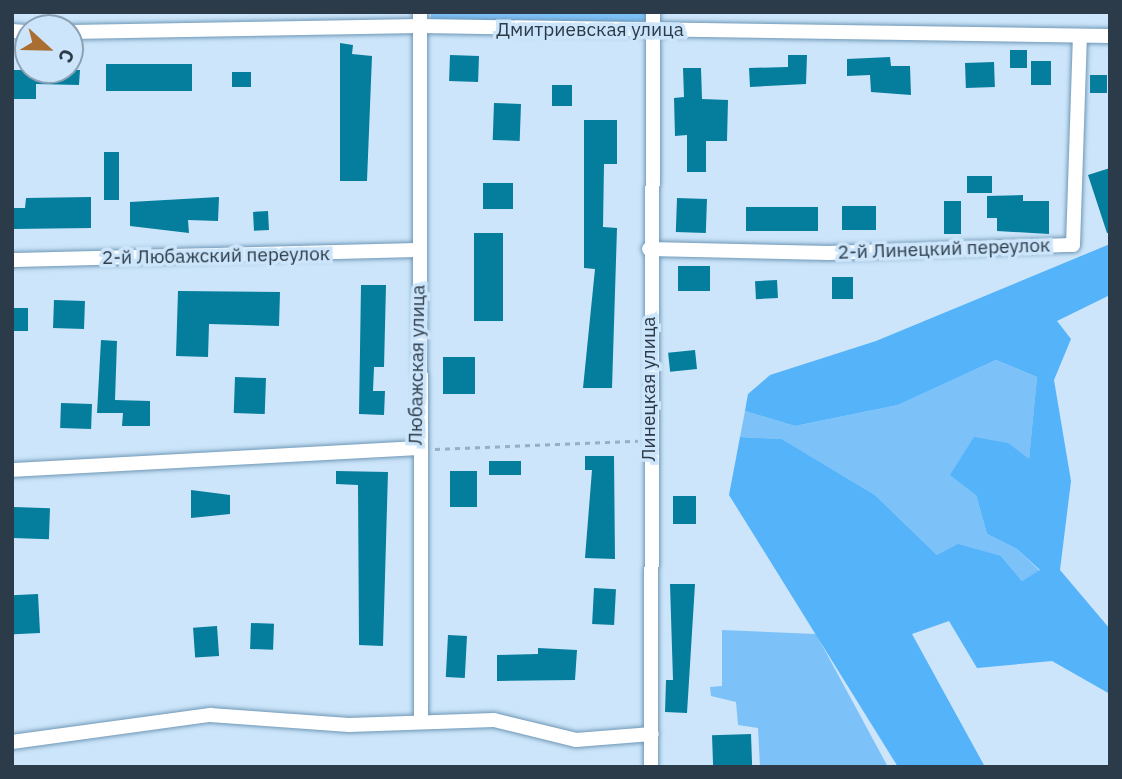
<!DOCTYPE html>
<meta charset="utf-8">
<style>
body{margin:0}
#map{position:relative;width:1122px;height:779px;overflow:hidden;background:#cce5fa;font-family:"IBM Plex Sans",sans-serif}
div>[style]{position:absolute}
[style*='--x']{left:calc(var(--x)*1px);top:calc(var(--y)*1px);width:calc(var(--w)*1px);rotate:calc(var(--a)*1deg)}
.green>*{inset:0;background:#7cc2f9}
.forest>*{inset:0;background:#54b3f9}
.building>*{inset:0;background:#057d9c;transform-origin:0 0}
.path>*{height:2.5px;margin-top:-1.25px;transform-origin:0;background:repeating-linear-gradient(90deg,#98aec1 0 5px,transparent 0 10px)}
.roads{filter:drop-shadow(0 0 2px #6f97b6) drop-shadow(0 0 2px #6f97b6)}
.minor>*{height:14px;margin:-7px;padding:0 7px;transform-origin:7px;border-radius:7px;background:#fff}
span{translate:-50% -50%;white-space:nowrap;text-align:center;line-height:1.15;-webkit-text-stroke:7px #cce5fa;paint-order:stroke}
.street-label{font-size:19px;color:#2b3b49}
.frame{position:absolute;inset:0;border:14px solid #2b3b49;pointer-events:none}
.north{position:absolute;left:14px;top:14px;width:70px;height:70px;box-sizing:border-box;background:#cce5fa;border:2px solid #8ca1b3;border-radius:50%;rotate:112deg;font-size:19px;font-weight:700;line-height:28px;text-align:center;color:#2b3b49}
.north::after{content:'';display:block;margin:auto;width:24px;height:32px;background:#aa6e30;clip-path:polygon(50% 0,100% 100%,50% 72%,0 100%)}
</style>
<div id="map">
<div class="green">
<div style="clip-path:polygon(431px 12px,646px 12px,646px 21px,512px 24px,431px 20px)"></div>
<div style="clip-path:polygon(996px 360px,1037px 377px,1029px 460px,976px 495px,987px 534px,1017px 549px,1040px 571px,1022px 581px,1001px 556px,937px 555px,875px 495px,782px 439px,740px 437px,745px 411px,795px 426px,898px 405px)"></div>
<div style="clip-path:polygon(722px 630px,816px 634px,888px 767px,760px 767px,758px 728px,738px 725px,736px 702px,711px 696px,710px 687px,722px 686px)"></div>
</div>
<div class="forest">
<div style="clip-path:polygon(1110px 244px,1110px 295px,1057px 321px,1071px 339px,1054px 380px,1071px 481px,1060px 570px,1110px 629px,1110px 694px,1052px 661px,977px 668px,949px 621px,912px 634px,985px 767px,898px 767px,729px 495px,740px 437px,782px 439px,875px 495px,937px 555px,958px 544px,1001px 556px,1022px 581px,1040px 570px,1017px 549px,987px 534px,976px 495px,950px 475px,974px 437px,1008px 443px,1029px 459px,1037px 377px,996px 360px,898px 405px,795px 426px,745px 411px,748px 394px,770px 375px,876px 341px)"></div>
</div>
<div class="building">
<div style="clip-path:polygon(340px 43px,353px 45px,352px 54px,372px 56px,367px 181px,340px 181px)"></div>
<div style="left:1010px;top:50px;width:17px;height:18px"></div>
<div style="left:450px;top:55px;width:29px;height:26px;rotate:2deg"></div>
<div style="clip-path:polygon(788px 55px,807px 55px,806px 84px,750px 87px,749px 68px,788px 67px)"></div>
<div style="clip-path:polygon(890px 57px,891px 66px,910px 66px,911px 95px,871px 92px,870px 75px,847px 76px,847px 59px)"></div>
<div style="left:1031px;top:61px;width:20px;height:24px"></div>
<div style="left:994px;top:62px;width:25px;height:29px;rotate:88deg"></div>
<div style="left:106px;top:64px;width:86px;height:27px"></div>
<div style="clip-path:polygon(683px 68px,701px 68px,702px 99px,728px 100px,727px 141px,706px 141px,706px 172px,687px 172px,687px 135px,675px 136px,674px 98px,684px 97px)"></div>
<div style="clip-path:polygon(12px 70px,80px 70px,79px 85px,36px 84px,36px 99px,12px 99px)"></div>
<div style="left:232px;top:72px;width:19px;height:15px"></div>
<div style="left:1090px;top:75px;width:17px;height:18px"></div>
<div style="left:552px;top:85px;width:20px;height:21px"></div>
<div style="left:494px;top:103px;width:27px;height:37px;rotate:2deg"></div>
<div style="clip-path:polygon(584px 120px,617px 120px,617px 164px,604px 164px,603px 227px,617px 228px,612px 388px,583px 388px,595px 269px,584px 268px)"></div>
<div style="left:104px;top:152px;width:15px;height:48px"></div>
<div style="clip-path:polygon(1110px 168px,1110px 233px,1107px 233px,1088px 175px)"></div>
<div style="left:967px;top:176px;width:25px;height:17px"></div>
<div style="left:513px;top:183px;width:26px;height:30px;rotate:90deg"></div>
<div style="clip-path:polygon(1023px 195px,1023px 201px,1049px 201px,1049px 234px,997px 231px,997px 218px,987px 218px,987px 196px)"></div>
<div style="clip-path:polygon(91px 197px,91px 228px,12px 229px,12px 208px,25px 208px,26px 198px)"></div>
<div style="clip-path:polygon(219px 197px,218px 221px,188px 220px,189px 233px,130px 226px,130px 202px)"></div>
<div style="left:677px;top:198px;width:30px;height:34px;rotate:2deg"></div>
<div style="left:961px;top:201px;width:33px;height:17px;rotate:90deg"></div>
<div style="left:842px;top:206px;width:34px;height:24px"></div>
<div style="left:746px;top:207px;width:72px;height:24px"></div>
<div style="left:268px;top:211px;width:19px;height:15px;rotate:87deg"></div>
<div style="left:474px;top:233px;width:29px;height:88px"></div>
<div style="left:678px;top:266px;width:32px;height:25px"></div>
<div style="left:832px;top:277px;width:21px;height:22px"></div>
<div style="left:777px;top:280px;width:18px;height:22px;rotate:87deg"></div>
<div style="clip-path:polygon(361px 285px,386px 285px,384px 367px,374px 367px,373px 391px,385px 391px,384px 415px,359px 414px)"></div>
<div style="clip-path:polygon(178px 291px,280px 292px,279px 326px,209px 324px,208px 357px,176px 356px)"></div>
<div style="left:54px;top:300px;width:31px;height:28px;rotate:2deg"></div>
<div style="left:12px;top:308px;width:16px;height:23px"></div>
<div style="clip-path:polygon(101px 340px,117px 341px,115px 400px,150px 401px,150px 426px,122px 426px,123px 413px,97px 413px)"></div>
<div style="left:695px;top:350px;width:19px;height:27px;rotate:84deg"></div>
<div style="left:443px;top:357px;width:32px;height:37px"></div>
<div style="left:235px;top:377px;width:31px;height:36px;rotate:2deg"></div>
<div style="left:61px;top:403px;width:31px;height:25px;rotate:2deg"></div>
<div style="clip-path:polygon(585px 456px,614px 456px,615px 559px,585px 558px,592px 470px,585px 470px)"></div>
<div style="left:521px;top:461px;width:14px;height:32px;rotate:90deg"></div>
<div style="clip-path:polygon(336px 471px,388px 472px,383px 646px,359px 645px,358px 485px,336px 484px)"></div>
<div style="left:450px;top:471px;width:27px;height:36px"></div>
<div style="clip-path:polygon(191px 490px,230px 495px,230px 514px,191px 518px)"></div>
<div style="left:673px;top:496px;width:23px;height:28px"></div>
<div style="left:14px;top:507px;width:36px;height:31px;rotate:2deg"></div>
<div style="clip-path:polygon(670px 584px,695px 584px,687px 713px,665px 712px,666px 680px,673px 680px)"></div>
<div style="left:594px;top:588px;width:22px;height:36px;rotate:3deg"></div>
<div style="left:38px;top:594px;width:39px;height:26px;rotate:87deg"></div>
<div style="left:251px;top:623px;width:23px;height:26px;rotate:2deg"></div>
<div style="left:217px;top:626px;width:30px;height:24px;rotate:86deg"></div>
<div style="left:448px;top:635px;width:19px;height:42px;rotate:3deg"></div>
<div style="clip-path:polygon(538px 648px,577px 650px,575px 680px,497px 681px,497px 655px,538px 654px)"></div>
<div style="left:751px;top:734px;width:33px;height:39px;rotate:88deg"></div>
</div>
<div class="path">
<div style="--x:435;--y:449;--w:203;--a:-2.3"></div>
</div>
<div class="roads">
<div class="minor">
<div style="--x:420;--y:12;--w:706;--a:89.92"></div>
<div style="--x:12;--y:31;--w:16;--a:4"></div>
<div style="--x:70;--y:32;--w:350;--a:-1"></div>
<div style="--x:420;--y:26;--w:690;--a:0.83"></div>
<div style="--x:649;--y:249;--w:179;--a:1.3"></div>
<div style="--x:828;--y:253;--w:245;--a:-1.9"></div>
<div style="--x:1073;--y:245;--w:209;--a:-88.1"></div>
<div style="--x:12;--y:260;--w:408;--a:-1.4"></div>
<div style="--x:12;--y:470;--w:405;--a:-3.1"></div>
<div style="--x:12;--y:742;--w:200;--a:-7.8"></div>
<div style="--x:210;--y:715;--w:139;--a:4.1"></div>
<div style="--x:349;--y:725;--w:145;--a:-2"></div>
<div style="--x:494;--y:720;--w:84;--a:13.7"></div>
<div style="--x:576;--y:740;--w:76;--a:-4.5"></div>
<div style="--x:651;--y:767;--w:755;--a:-89.85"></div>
</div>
</div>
<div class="street-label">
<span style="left:590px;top:30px">Дмитриевская улица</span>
<span style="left:944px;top:249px;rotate:-2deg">2-й Линецкий переулок</span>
<span style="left:216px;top:256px;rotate:-1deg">2-й Любажский переулок</span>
<span style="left:417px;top:365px;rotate:-89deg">Любажская улица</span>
<span style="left:649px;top:389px;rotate:-90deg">Линецкая улица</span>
</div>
<div class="frame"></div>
<div class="north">С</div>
</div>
